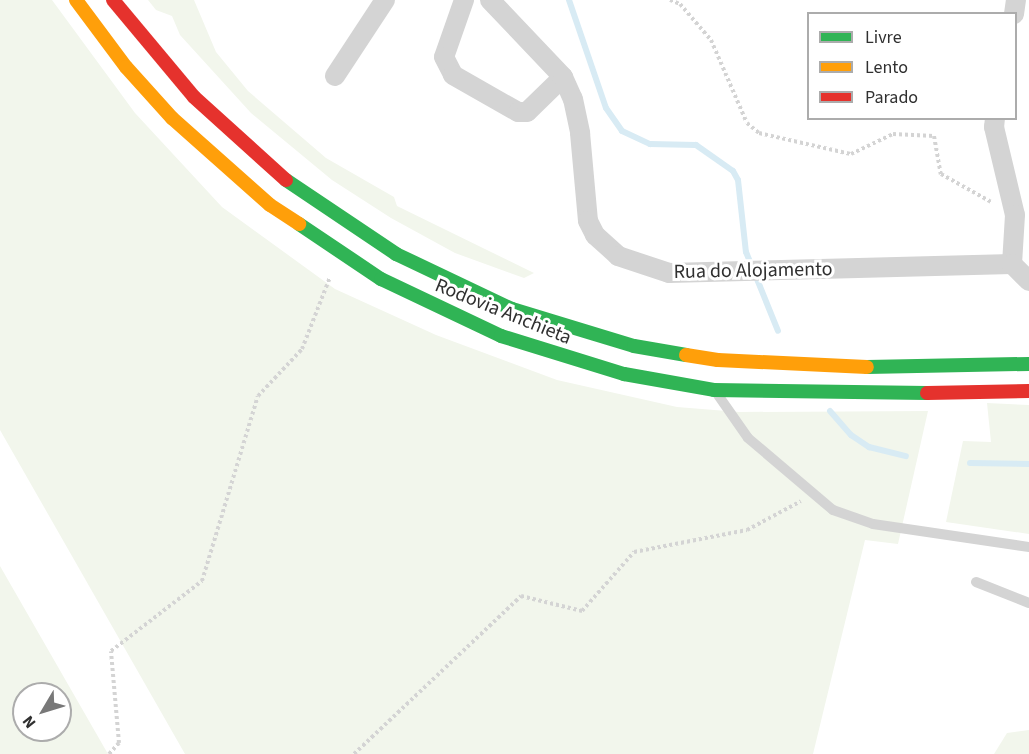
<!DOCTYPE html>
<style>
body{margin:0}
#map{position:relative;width:1029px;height:754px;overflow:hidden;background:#fff;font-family:"Source Sans 3",sans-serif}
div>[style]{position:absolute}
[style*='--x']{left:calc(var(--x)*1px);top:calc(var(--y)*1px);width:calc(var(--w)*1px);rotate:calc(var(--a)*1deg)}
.green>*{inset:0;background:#f2f6ec}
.stream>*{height:6px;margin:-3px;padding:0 3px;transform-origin:3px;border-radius:3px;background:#d8ebf4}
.path>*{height:4px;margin-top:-2px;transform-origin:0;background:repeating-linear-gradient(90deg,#d4d4d4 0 3px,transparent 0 6px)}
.lane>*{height:10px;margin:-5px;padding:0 5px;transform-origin:5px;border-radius:5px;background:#d4d4d4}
.street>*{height:20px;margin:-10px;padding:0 10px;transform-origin:10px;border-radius:10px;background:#d4d4d4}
.fast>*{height:14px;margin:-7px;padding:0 7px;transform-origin:7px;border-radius:7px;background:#30b455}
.slow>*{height:14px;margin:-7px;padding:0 7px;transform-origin:7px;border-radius:7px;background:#ff9f0a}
.jam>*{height:14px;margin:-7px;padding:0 7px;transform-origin:7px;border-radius:7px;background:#e5322d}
span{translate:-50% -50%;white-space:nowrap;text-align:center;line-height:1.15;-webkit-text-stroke:6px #fff;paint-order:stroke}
.street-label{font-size:20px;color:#303030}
.legend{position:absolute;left:807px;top:12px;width:210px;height:108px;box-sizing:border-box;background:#fff;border:2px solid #acacac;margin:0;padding:8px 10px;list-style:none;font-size:18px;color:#303030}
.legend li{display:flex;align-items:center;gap:12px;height:30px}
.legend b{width:30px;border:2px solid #acacac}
.north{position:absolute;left:12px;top:682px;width:60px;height:60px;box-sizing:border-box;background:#fff;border:2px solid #acacac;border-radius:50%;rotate:232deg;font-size:16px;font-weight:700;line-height:24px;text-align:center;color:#303030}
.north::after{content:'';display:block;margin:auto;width:21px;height:27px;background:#787878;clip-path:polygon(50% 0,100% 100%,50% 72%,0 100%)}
</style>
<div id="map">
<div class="green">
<div style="clip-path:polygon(0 0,52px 0,135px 113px,222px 207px,335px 289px,436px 335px,557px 380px,677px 407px,739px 412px,928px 411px,898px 544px,865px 540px,813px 754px,185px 754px,0 430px)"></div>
<div style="clip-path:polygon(148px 0,194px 0,216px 52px,248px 91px,326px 158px,394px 197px,397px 206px,534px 273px,524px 278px,455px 253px,391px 218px,332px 180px,251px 113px,180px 35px,172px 16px,156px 10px)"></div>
<div style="clip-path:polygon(987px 403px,1029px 405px,1029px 534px,946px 522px,963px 441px,991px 442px)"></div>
<div style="clip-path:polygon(evenodd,0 566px,108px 754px,0 754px,0 566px,24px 694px,60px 694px,60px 730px,24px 730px,24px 694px)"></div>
<div style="clip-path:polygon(1029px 730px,1029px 754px,994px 754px,1007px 733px)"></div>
</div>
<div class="stream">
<div style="--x:569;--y:0;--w:114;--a:71.1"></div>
<div style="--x:606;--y:108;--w:28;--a:55"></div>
<div style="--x:622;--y:131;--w:31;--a:25"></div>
<div style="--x:650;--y:144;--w:46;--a:1.2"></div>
<div style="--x:696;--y:145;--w:45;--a:35.1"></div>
<div style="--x:733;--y:171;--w:10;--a:61"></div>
<div style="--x:738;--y:180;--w:72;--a:83.7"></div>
<div style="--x:746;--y:252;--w:85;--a:67.9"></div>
<div style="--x:830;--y:411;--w:32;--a:49"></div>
<div style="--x:851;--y:435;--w:22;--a:34"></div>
<div style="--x:869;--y:447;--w:38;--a:14"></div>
<div style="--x:970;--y:463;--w:59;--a:1"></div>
</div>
<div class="path">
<div style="--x:670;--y:0;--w:11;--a:22"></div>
<div style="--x:680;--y:4;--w:48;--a:49.3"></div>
<div style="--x:711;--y:40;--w:90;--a:66.6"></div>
<div style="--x:747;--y:123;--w:16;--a:40"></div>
<div style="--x:759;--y:133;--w:94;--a:12.9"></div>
<div style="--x:851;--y:154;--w:47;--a:-25.5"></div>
<div style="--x:893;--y:134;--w:41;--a:2.8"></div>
<div style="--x:934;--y:136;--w:39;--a:80"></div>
<div style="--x:941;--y:174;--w:57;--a:29.2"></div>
<div style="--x:109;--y:754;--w:15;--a:-48"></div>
<div style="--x:119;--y:743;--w:92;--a:-95"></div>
<div style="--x:111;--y:651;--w:115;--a:-37.6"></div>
<div style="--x:202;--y:581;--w:193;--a:-73.2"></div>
<div style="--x:258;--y:396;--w:64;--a:-46.9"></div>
<div style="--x:302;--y:349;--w:77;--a:-68.7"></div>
<div style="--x:354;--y:754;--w:230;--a:-43.4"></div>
<div style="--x:521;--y:596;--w:63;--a:13.8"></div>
<div style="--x:582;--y:611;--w:79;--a:-48.6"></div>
<div style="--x:634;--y:552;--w:115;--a:-11"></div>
<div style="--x:747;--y:530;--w:61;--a:-28.2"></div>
</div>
<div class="lane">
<div style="--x:718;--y:395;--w:52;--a:55.1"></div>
<div style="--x:748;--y:438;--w:111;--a:40.3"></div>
<div style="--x:833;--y:510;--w:42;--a:19.3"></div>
<div style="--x:873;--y:524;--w:158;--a:8.4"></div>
<div style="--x:976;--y:582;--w:57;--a:21.6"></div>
</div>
<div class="street">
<div style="--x:464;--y:0;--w:60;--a:109.3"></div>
<div style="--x:444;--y:57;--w:20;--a:63"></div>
<div style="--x:453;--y:75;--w:75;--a:29.6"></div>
<div style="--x:518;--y:112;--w:9;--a:0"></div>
<div style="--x:527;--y:112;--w:50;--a:-44.2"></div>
<div style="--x:490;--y:0;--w:106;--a:46.5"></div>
<div style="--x:563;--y:77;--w:24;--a:66"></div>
<div style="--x:573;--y:99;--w:35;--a:78"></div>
<div style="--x:580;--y:133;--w:88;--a:84.8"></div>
<div style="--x:588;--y:221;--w:16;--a:63"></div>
<div style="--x:595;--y:235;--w:31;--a:42"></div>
<div style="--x:618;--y:256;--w:54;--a:18.4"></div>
<div style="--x:669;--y:273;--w:343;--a:-1.5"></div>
<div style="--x:1014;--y:14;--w:14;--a:-82"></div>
<div style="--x:335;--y:76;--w:91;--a:-56.7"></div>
<div style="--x:995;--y:118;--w:9;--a:96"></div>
<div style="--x:994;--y:127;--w:90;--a:76.6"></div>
<div style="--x:1015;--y:215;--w:49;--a:93.5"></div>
<div style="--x:1012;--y:264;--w:24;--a:45"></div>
</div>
<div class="fast">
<div style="--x:286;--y:180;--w:133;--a:33.9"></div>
<div style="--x:396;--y:254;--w:128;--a:25.4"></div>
<div style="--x:512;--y:309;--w:127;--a:16.9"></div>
<div style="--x:634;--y:346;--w:53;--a:9.8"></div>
<div style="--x:299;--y:224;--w:99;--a:33.9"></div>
<div style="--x:381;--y:279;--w:133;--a:25.4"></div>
<div style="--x:501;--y:336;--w:129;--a:17.2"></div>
<div style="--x:624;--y:374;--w:91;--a:10.1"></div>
<div style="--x:714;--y:390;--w:213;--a:0.8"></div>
<div style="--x:867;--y:367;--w:162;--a:-1.1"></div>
</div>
<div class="slow">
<div style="--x:76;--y:0;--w:84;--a:53.3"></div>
<div style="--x:126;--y:67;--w:69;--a:48"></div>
<div style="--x:172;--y:118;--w:131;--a:41.6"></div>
<div style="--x:270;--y:205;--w:35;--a:33"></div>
<div style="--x:686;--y:355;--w:32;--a:9"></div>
<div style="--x:718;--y:360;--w:149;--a:2.7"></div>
</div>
<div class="jam">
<div style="--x:113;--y:0;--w:126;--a:50.1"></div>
<div style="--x:194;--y:97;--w:124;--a:42.1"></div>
<div style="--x:927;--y:393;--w:102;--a:-1.1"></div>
</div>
<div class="street-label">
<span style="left:753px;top:271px;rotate:-1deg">Rua do Alojamento</span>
<span style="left:503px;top:312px;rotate:22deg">Rodovia Anchieta</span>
</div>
<ul class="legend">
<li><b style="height:8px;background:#30b455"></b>Livre</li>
<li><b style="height:8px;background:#ff9f0a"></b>Lento</li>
<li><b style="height:8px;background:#e5322d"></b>Parado</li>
</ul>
<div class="north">N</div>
</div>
